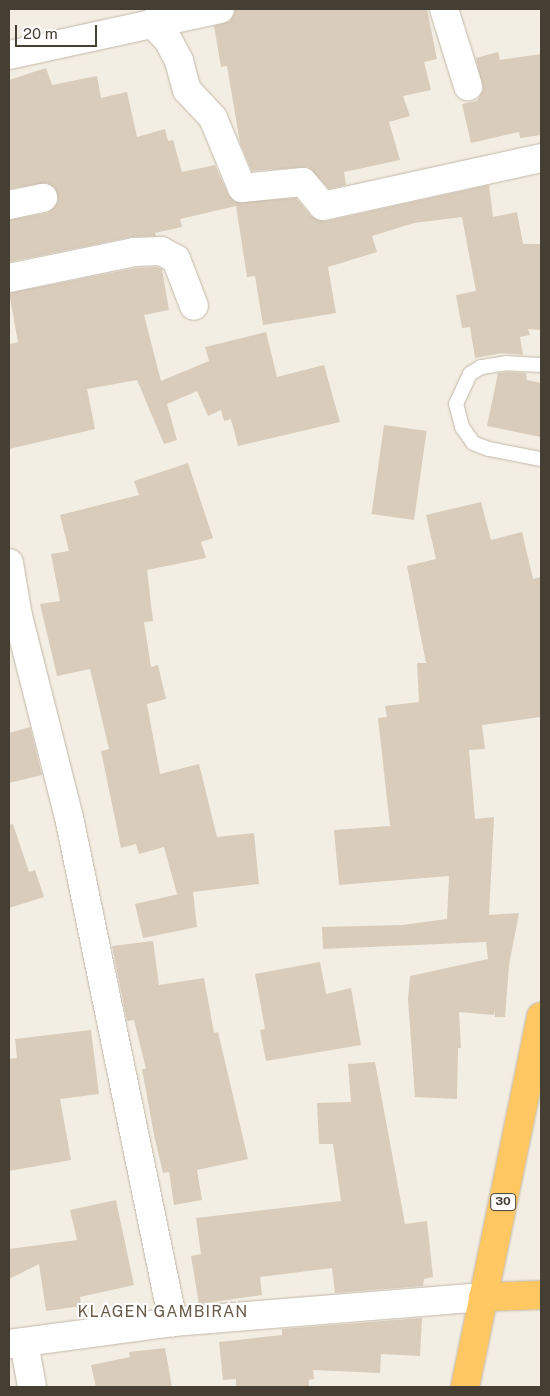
<!DOCTYPE html>
<style>
body{margin:0}
#map{position:relative;width:550px;height:1396px;overflow:hidden;background:#f3eee3;font-family:"Public Sans",sans-serif}
div>[style]{position:absolute}
[style*='--x']{left:calc(var(--x)*1px);top:calc(var(--y)*1px);width:calc(var(--w)*1px);rotate:calc(var(--a)*1deg)}
.building>*{inset:0;background:#d9ccbb;transform-origin:0 0}
.roads{filter:drop-shadow(0 0 1px #c2b8a8) drop-shadow(0 0 1px #c2b8a8)}
.lane>*{height:14px;margin:-7px;padding:0 7px;transform-origin:7px;border-radius:7px;background:#fff}
.street>*{height:28px;margin:-14px;padding:0 14px;transform-origin:14px;border-radius:14px;background:#fff}
.highway>*{height:28px;margin:-14px;padding:0 14px;transform-origin:14px;border-radius:14px;background:#ffc762}
span{translate:-50% -50%;white-space:nowrap;text-align:center;line-height:1.15;-webkit-text-stroke:4px #fff;paint-order:stroke}
.shield-label span{padding:1px 4px;background:#fff;border:1px solid;border-radius:4px;-webkit-text-stroke-width:0}
.shield-label{font-size:12px;color:#453e33;font-weight:700}
.quarter-label{font-size:16px;color:#695b49;letter-spacing:1px}
.frame{position:absolute;inset:0;border:10px solid #453e33;pointer-events:none}
.scale{position:absolute;left:15px;top:25px;width:82px;height:22px;box-sizing:border-box;border:2px solid #453e33;border-top:0;padding-left:6px;font-size:15px;line-height:18px;white-space:nowrap;color:#453e33;-webkit-text-stroke:4px #fff;paint-order:stroke}
</style>
<div id="map">
<div class="building">
<div style="clip-path:polygon(235px 9px,427px 9px,437px 59px,424px 62px,431px 90px,403px 96px,410px 116px,389px 122px,400px 160px,344px 172px,346px 185px,329px 189px,308px 167px,252px 171px,240px 143px,227px 66px,221px 67px,214px 26px,230px 21px)"></div>
<div style="clip-path:polygon(498px 52px,500px 60px,541px 54px,541px 135px,520px 138px,519px 132px,471px 143px,462px 104px,477px 101px,483px 90px,476px 58px)"></div>
<div style="clip-path:polygon(46px 68px,52px 85px,97px 76px,101px 98px,127px 92px,137px 137px,165px 129px,168px 141px,173px 140px,182px 172px,215px 165px,228px 194px,235px 202px,296px 198px,311px 216px,326px 221px,489px 185px,493px 217px,517px 212px,523px 244px,541px 244px,541px 330px,528px 329px,530px 335px,520px 337px,523px 355px,502px 353px,475px 358px,470px 327px,462px 328px,456px 295px,476px 291px,462px 217px,414px 223px,372px 236px,377px 252px,328px 267px,336px 313px,263px 325px,255px 276px,247px 277px,236px 206px,180px 219px,182px 227px,155px 233px,156px 236px,131px 237px,9px 262px,9px 220px,47px 213px,58px 202px,55px 188px,47px 183px,9px 189px,9px 80px)"></div>
<div style="clip-path:polygon(157px 267px,162px 269px,169px 310px,144px 315px,161px 381px,209px 361px,205px 347px,266px 332px,277px 377px,324px 365px,340px 422px,238px 446px,231px 419px,224px 421px,221px 410px,208px 416px,197px 391px,167px 404px,177px 440px,164px 444px,137px 380px,87px 389px,95px 429px,9px 449px,9px 344px,18px 342px,9px 293px,136px 268px)"></div>
<div style="clip-path:polygon(507px 372px,526px 373px,527px 380px,541px 383px,541px 437px,487px 426px,498px 373px)"></div>
<div style="left:384px;top:425px;width:43px;height:90px;rotate:8deg"></div>
<div style="clip-path:polygon(188px 463px,213px 538px,201px 542px,206px 558px,147px 570px,153px 621px,144px 622px,151px 667px,158px 665px,166px 699px,147px 704px,160px 774px,199px 764px,217px 837px,254px 833px,259px 884px,193px 892px,197px 927px,143px 938px,135px 904px,183px 893px,177px 894px,164px 847px,139px 854px,136px 844px,121px 848px,101px 751px,109px 749px,90px 669px,57px 676px,40px 604px,60px 601px,51px 554px,69px 551px,60px 515px,139px 495px,134px 481px)"></div>
<div style="clip-path:polygon(481px 502px,491px 540px,522px 532px,533px 579px,541px 577px,541px 717px,482px 725px,485px 749px,469px 750px,475px 819px,494px 817px,489px 915px,519px 913px,509px 965px,505px 1017px,495px 1017px,494px 1009px,494px 1015px,459px 1012px,461px 1048px,458px 1048px,457px 1099px,415px 1097px,408px 999px,410px 976px,488px 959px,486px 942px,323px 949px,322px 927px,402px 925px,447px 919px,449px 876px,339px 885px,334px 830px,390px 826px,378px 718px,387px 717px,385px 706px,419px 702px,417px 663px,426px 663px,407px 566px,436px 559px,426px 515px)"></div>
<div style="clip-path:polygon(30px 727px,42px 775px,9px 783px,9px 733px)"></div>
<div style="clip-path:polygon(13px 824px,29px 872px,35px 870px,44px 897px,9px 908px,9px 825px)"></div>
<div style="clip-path:polygon(153px 941px,159px 985px,204px 978px,214px 1033px,218px 1032px,248px 1159px,197px 1170px,202px 1200px,174px 1205px,169px 1172px,163px 1173px,154px 1135px,142px 1069px,146px 1069px,134px 1020px,127px 1021px,112px 946px)"></div>
<div style="clip-path:polygon(320px 962px,326px 994px,351px 988px,361px 1045px,266px 1061px,260px 1030px,265px 1029px,255px 974px)"></div>
<div style="clip-path:polygon(91px 1030px,99px 1094px,60px 1099px,71px 1160px,9px 1171px,9px 1059px,17px 1058px,15px 1039px)"></div>
<div style="clip-path:polygon(375px 1062px,405px 1224px,427px 1221px,433px 1277px,424px 1279px,423px 1286px,335px 1293px,332px 1268px,260px 1277px,262px 1295px,199px 1304px,191px 1256px,201px 1254px,196px 1218px,341px 1201px,333px 1144px,319px 1144px,317px 1103px,351px 1102px,348px 1064px)"></div>
<div style="clip-path:polygon(116px 1200px,134px 1285px,80px 1297px,81px 1306px,46px 1311px,39px 1264px,9px 1279px,9px 1249px,77px 1240px,70px 1210px)"></div>
<div style="clip-path:polygon(422px 1318px,420px 1356px,381px 1354px,380px 1373px,313px 1370px,314px 1379px,309px 1380px,309px 1387px,236px 1387px,236px 1379px,223px 1380px,219px 1342px,282px 1335px,282px 1329px)"></div>
<div style="clip-path:polygon(165px 1348px,172px 1387px,96px 1387px,91px 1365px,130px 1357px,129px 1352px)"></div>
</div>
<div class="roads">
<div class="lane">
<div style="--x:541;--y:365;--w:34;--a:-177"></div>
<div style="--x:507;--y:363;--w:26;--a:171"></div>
<div style="--x:481;--y:367;--w:13;--a:148"></div>
<div style="--x:470;--y:374;--w:33;--a:115"></div>
<div style="--x:456;--y:404;--w:24;--a:75"></div>
<div style="--x:462;--y:427;--w:19;--a:55"></div>
<div style="--x:473;--y:443;--w:17;--a:21"></div>
<div style="--x:489;--y:449;--w:53;--a:10.9"></div>
</div>
<div class="street">
<div style="--x:444;--y:9;--w:81;--a:72.7"></div>
<div style="--x:152;--y:23;--w:23;--a:47"></div>
<div style="--x:168;--y:40;--w:24;--a:62"></div>
<div style="--x:179;--y:61;--w:30;--a:75"></div>
<div style="--x:187;--y:90;--w:38;--a:47"></div>
<div style="--x:213;--y:118;--w:76;--a:67.5"></div>
<div style="--x:242;--y:188;--w:61;--a:-5.6"></div>
<div style="--x:303;--y:182;--w:31;--a:50"></div>
<div style="--x:323;--y:206;--w:223;--a:-12.4"></div>
<div style="--x:9;--y:55;--w:216;--a:-12.3"></div>
<div style="--x:9;--y:205;--w:35;--a:-12"></div>
<div style="--x:9;--y:278;--w:128;--a:-11.7"></div>
<div style="--x:134;--y:252;--w:27;--a:-2"></div>
<div style="--x:161;--y:251;--w:17;--a:28"></div>
<div style="--x:176;--y:259;--w:50;--a:69"></div>
<div style="--x:9;--y:563;--w:54;--a:80.4"></div>
<div style="--x:18;--y:616;--w:207;--a:75.8"></div>
<div style="--x:69;--y:817;--w:516;--a:78.36"></div>
<div style="--x:24;--y:1342;--w:46;--a:79.9"></div>
<div style="--x:9;--y:1344;--w:165;--a:-7.6"></div>
<div style="--x:173;--y:1322;--w:311;--a:-4.6"></div>
</div>
<div class="highway">
<div style="--x:483;--y:1297;--w:58;--a:-2"></div>
<div style="--x:465;--y:1387;--w:378;--a:-78.4"></div>
</div>
</div>
<div class="shield-label">
<span style="left:503px;top:1202px">30</span>
</div>
<div class="quarter-label">
<span style="left:163px;top:1312px">KLAGEN GAMBIRAN</span>
</div>
<div class="frame"></div>
<div class="scale">20 m</div>
</div>
